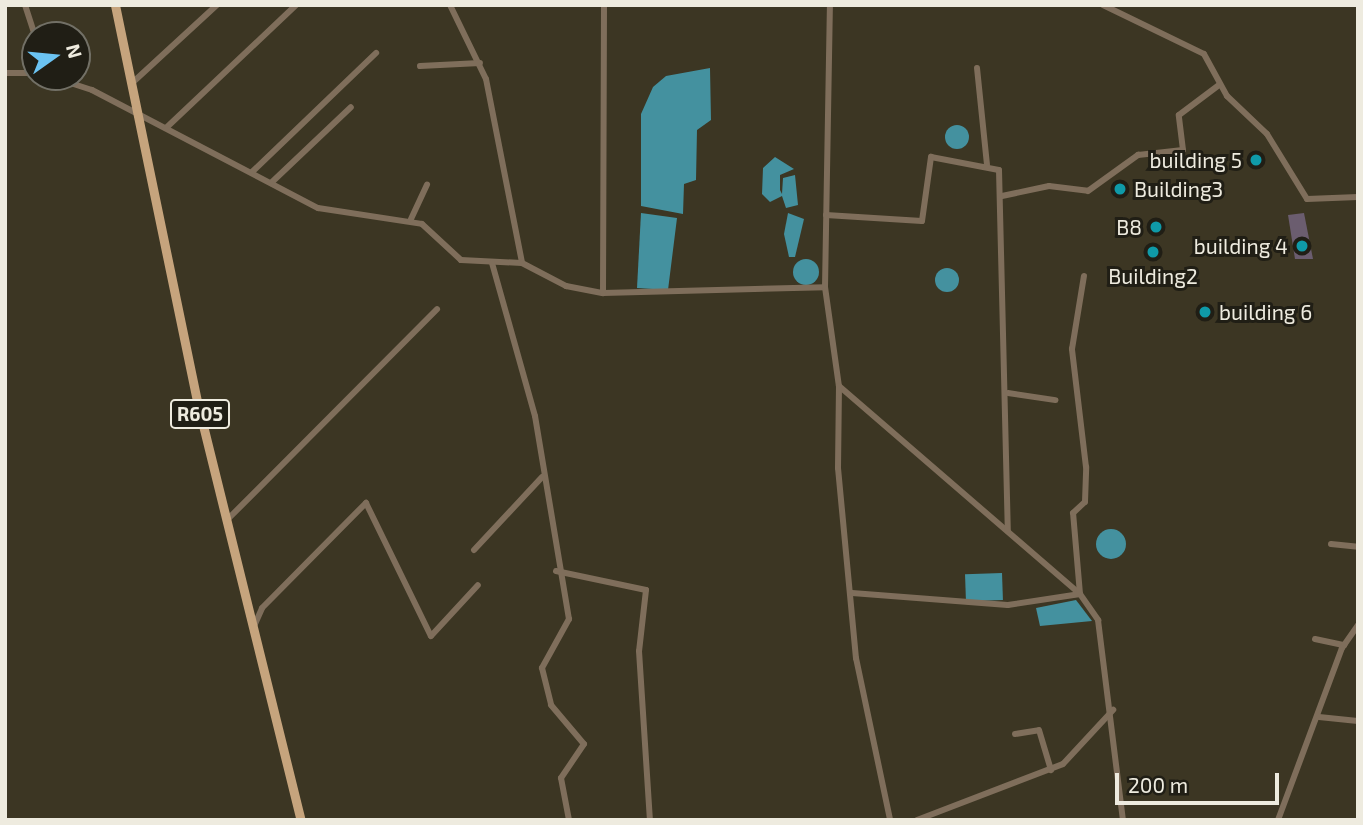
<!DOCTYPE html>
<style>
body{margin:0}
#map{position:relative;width:1363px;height:825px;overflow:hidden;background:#3c3623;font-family:"Exo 2",sans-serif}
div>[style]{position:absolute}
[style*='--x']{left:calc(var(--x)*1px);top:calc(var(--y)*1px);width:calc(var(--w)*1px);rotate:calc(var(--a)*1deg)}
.water>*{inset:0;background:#44919f;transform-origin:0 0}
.round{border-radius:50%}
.building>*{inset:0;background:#6b5d6f}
.street>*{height:6px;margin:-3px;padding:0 3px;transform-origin:3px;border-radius:3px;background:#7f6e5b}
.primary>*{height:9px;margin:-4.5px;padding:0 4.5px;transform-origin:4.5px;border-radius:4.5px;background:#c6a47d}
.dots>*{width:19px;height:19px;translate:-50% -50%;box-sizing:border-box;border:4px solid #201e15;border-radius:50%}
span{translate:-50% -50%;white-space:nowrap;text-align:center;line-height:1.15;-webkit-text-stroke:6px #201e15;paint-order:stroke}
.shield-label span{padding:2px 5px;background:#201e15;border:2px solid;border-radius:5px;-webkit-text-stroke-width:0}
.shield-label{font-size:19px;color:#eeebdf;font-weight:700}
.poi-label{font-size:21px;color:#eeebdf}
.right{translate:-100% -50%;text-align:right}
.left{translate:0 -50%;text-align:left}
.frame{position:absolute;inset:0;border:7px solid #eeebdf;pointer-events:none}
.north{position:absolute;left:21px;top:21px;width:70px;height:70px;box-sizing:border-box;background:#201e15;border:2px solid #727066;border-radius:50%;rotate:75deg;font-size:19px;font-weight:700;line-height:28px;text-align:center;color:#eeebdf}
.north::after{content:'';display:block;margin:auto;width:24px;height:32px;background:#6bc3f2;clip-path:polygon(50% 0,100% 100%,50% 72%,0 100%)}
.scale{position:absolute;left:1115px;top:773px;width:164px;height:32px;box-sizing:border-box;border:4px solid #eeebdf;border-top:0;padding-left:9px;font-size:21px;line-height:24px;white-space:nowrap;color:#eeebdf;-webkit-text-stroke:5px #201e15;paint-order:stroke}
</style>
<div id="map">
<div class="water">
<div style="clip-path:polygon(710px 68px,711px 120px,697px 130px,696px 180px,684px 184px,683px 214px,641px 206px,641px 114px,653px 87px,666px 76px)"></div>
<div class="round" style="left:945px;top:125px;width:24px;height:24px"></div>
<div style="clip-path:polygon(775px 157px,794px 169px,780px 175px,780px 190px,782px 194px,783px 178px,795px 175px,798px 205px,786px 208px,782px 196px,770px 202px,762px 194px,763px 168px)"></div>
<div style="clip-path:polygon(641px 213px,677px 218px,668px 290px,637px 288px)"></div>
<div style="clip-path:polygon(788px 213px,804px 219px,795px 257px,789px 257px,784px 234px)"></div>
<div class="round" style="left:793px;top:259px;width:26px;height:26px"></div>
<div class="round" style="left:935px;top:268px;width:24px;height:24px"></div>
<div class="round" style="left:1096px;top:529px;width:30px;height:30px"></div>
<div style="left:1002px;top:573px;width:27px;height:37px;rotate:88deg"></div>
<div style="clip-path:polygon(1076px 600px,1092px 621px,1040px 626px,1036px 608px)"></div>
</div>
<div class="building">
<div style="clip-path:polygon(1304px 213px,1313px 259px,1295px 259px,1288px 215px)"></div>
</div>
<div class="street">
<div style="--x:25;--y:5;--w:32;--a:72"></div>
<div style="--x:450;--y:5;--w:82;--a:64.1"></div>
<div style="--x:486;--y:79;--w:187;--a:78.9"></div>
<div style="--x:1103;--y:5;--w:112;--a:25.9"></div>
<div style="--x:1204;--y:54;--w:48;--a:61.3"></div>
<div style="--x:1227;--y:96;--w:55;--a:43.5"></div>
<div style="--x:1267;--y:134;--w:76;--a:58.4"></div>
<div style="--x:1307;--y:199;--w:51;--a:-2.2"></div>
<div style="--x:420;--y:66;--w:60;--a:-2.9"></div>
<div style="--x:977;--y:68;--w:97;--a:84.1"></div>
<div style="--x:5;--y:73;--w:30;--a:0"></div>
<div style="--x:52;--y:77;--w:42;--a:18"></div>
<div style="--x:92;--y:90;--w:255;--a:27.6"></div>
<div style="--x:318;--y:208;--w:105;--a:8.7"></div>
<div style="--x:422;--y:224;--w:53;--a:42.7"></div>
<div style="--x:461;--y:260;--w:61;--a:2.8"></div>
<div style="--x:522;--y:263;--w:50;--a:27.6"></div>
<div style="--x:566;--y:286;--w:38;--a:11"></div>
<div style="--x:603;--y:293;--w:222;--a:-1.5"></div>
<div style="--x:825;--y:287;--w:100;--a:82"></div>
<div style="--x:839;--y:386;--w:318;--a:40.8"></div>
<div style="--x:1080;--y:594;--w:32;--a:55"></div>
<div style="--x:1098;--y:620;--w:202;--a:82.9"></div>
<div style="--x:131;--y:84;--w:117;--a:-42.6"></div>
<div style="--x:166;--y:128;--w:179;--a:-43.4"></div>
<div style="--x:252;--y:172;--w:172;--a:-43.8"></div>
<div style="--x:271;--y:183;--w:110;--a:-43.5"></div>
<div style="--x:1002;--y:196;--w:48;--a:-12"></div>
<div style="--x:1049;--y:186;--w:39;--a:7"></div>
<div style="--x:1088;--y:191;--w:62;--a:-35.8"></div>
<div style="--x:1138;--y:155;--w:45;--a:-6.3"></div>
<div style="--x:1183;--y:150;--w:35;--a:-97"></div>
<div style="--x:1179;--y:115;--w:50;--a:-36.9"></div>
<div style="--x:826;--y:215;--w:96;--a:3.6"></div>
<div style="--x:922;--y:221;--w:65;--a:-82"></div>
<div style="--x:931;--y:157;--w:69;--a:10.8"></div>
<div style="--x:999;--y:170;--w:361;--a:88.6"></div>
<div style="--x:411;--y:219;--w:38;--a:-65"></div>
<div style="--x:492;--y:263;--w:159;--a:74.3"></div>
<div style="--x:535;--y:416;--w:206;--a:80.5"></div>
<div style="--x:569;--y:619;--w:56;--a:118.9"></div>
<div style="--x:542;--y:668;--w:38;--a:76"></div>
<div style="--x:551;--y:705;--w:51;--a:49.8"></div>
<div style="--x:584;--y:744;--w:41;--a:124.1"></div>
<div style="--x:561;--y:778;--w:43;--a:79.2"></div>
<div style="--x:825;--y:287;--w:282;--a:-89"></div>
<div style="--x:603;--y:293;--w:288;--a:-89.8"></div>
<div style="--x:839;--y:386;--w:82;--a:90.7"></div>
<div style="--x:838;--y:468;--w:191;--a:84.6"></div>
<div style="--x:856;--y:658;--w:166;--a:78.1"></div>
<div style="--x:1008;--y:393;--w:48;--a:8.5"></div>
<div style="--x:226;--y:521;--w:299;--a:-45.1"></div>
<div style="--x:1331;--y:544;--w:27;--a:6"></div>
<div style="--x:474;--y:550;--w:100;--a:-47"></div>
<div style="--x:556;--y:571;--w:92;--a:11.9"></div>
<div style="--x:646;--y:590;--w:61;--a:96.5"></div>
<div style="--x:639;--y:651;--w:169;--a:86.3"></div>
<div style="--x:852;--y:593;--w:156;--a:4.4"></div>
<div style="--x:1008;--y:605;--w:73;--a:-8.7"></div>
<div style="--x:1080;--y:594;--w:81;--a:-94.9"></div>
<div style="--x:1073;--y:513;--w:16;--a:-43"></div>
<div style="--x:1085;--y:502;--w:35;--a:-88"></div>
<div style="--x:1086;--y:467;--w:119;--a:-96.8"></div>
<div style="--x:1072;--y:349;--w:74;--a:-80.7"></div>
<div style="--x:255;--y:624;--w:17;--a:-66"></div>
<div style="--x:262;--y:608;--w:148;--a:-45.3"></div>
<div style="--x:366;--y:503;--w:148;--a:64"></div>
<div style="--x:431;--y:636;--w:69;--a:-47.3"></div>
<div style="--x:1315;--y:639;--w:30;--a:12"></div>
<div style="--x:1319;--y:717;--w:39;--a:6"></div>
<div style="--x:1015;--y:734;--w:24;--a:-9"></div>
<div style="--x:1039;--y:730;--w:42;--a:73.3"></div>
<div style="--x:917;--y:820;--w:156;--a:-21"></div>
<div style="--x:1063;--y:764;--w:74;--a:-47.2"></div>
<div style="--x:1278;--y:820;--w:184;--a:-69.6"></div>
<div style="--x:1342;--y:648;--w:28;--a:-55"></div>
</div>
<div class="primary">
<div style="--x:115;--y:5;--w:404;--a:78.3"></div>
<div style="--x:197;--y:401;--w:432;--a:76.1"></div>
</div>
<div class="dots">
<div style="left:1256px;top:160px;background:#0f9aa8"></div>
<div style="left:1120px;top:189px;background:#0f9aa8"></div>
<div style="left:1156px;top:227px;background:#0f9aa8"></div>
<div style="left:1302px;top:246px;background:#0f9aa8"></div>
<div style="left:1153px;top:252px;background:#0f9aa8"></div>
<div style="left:1205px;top:312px;background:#0f9aa8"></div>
</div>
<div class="shield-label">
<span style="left:200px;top:414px">R605</span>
</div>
<div class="poi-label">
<span class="right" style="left:1242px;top:160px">building 5</span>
<span class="left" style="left:1134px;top:189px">Building3</span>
<span class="right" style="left:1142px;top:227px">B8</span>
<span class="right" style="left:1288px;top:246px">building 4</span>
<span style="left:1153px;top:276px">Building2</span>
<span class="left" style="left:1219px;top:312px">building 6</span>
</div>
<div class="frame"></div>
<div class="north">N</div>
<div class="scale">200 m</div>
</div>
